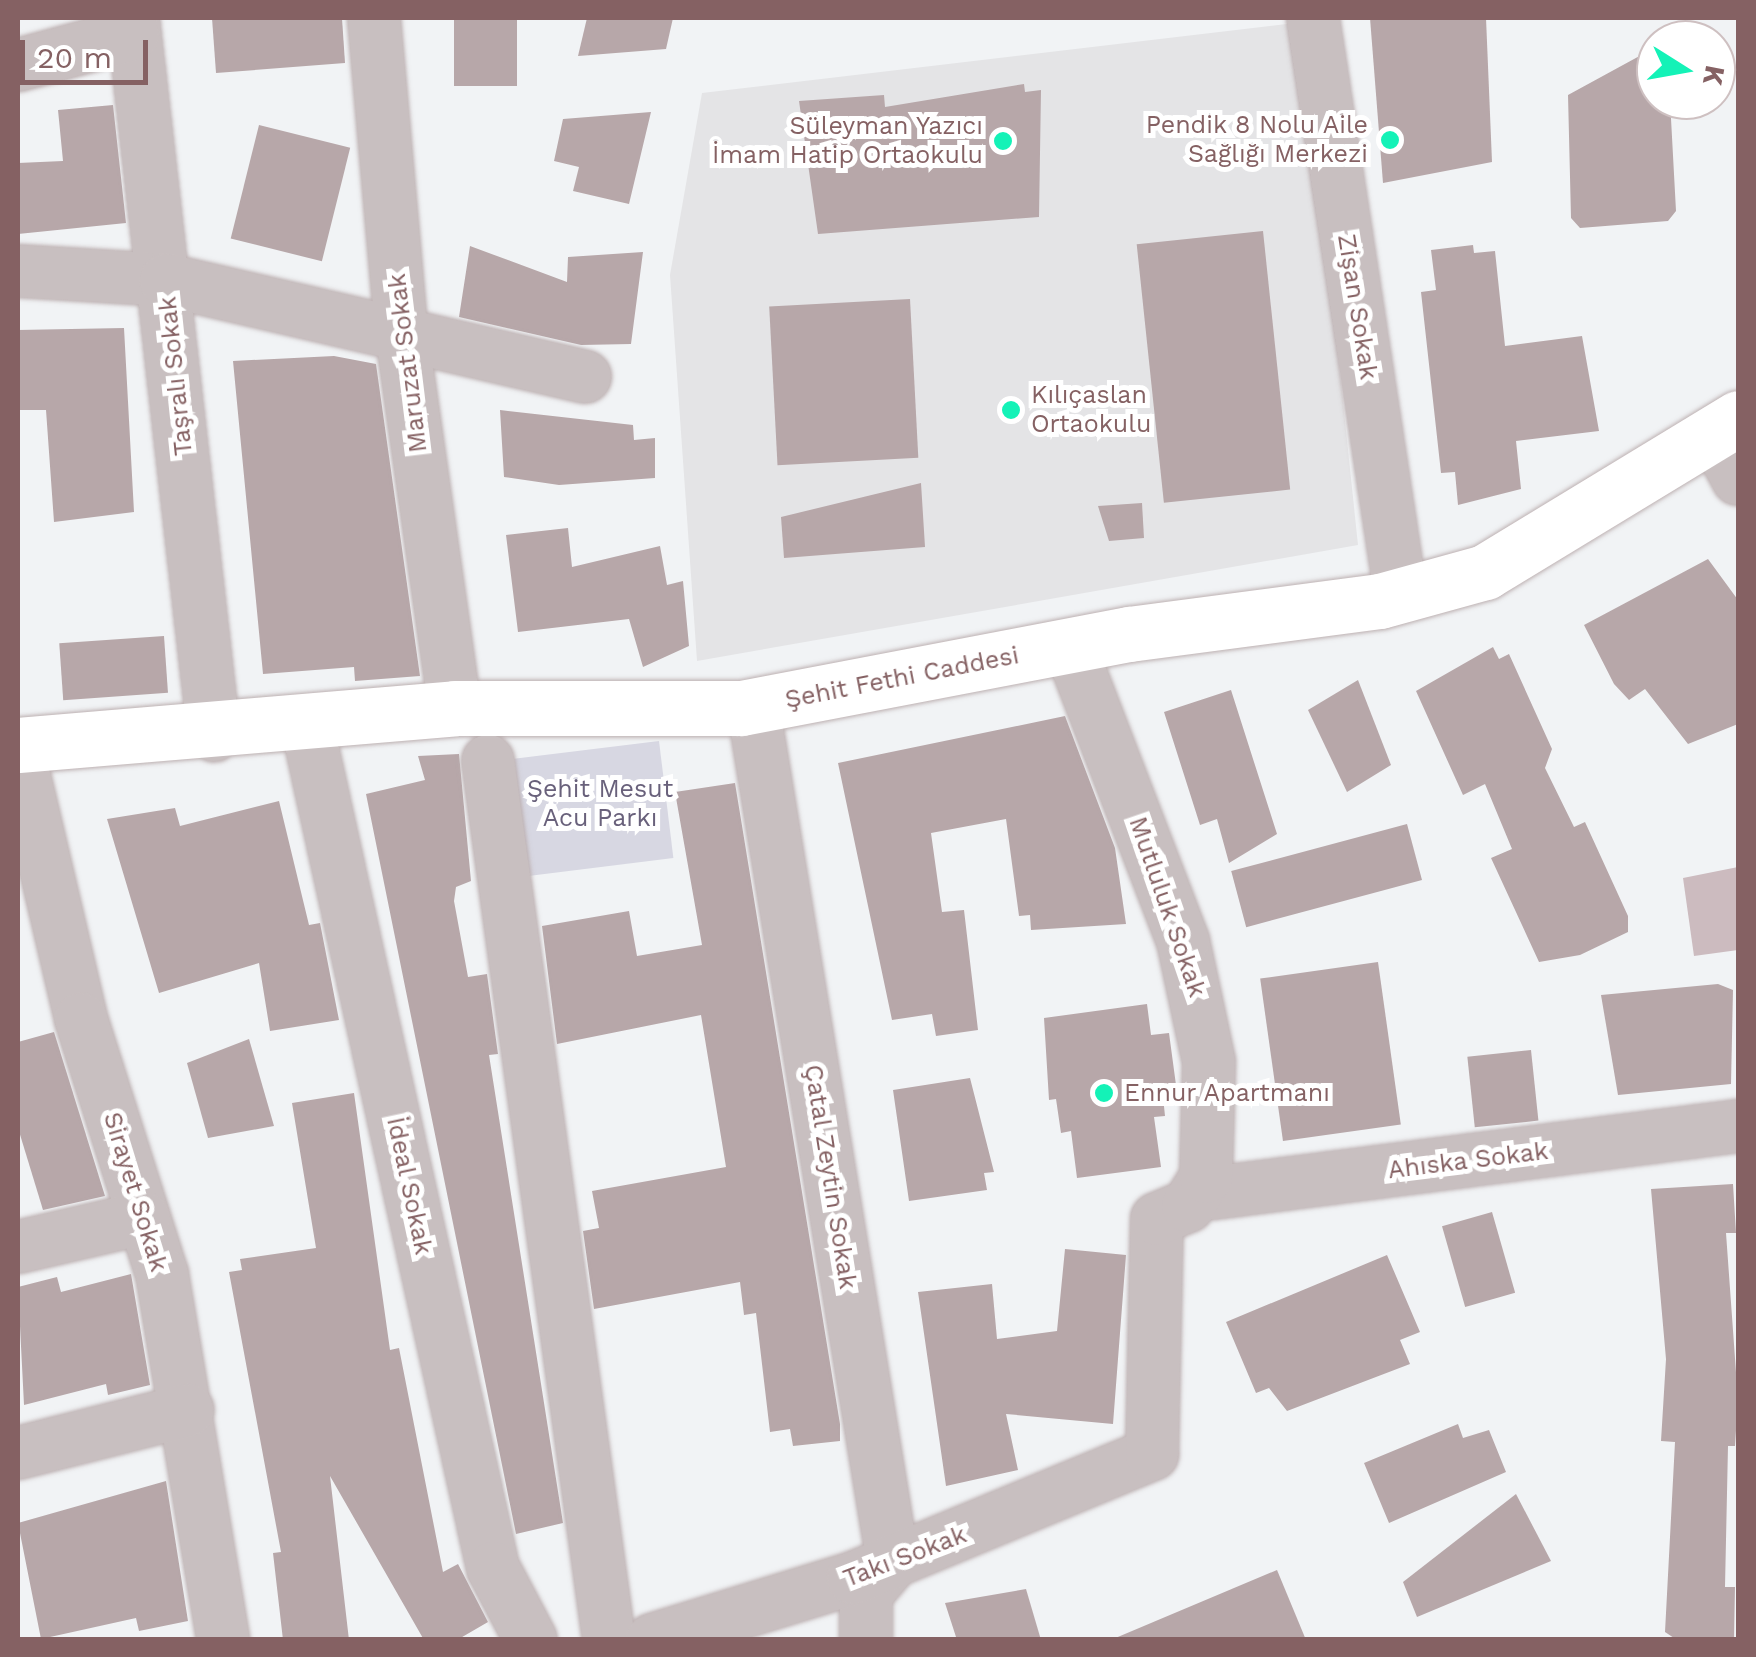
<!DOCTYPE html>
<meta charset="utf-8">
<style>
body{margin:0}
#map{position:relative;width:1756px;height:1657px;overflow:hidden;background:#f1f3f5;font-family:"Work Sans",sans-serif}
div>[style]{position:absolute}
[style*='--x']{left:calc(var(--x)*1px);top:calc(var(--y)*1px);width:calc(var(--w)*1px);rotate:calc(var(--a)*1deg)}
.built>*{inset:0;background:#e4e4e6}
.green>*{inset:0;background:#d7d7e2;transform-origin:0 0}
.water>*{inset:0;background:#ccbbbf}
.building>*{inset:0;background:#b7a7a9;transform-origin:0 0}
.roads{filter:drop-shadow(0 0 2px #bdb1b2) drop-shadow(0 0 2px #bdb1b2)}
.street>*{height:52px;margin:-26px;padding:0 26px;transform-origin:26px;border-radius:26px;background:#c8bfc0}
.secondary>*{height:55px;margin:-27.5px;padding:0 27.5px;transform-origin:27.5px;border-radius:27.5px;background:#fff}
.dots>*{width:28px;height:28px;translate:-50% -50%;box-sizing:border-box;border:5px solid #fff;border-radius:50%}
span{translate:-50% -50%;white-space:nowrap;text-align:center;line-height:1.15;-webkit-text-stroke:10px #fff;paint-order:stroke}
.poi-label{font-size:25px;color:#856163}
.right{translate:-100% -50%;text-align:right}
.left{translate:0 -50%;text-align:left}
.street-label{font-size:25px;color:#856163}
.park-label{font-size:25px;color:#69617b}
.frame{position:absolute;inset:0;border:20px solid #856163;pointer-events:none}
.north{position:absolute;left:1636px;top:20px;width:100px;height:100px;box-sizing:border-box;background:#fff;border:2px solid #cec0c1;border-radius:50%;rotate:101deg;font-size:28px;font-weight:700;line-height:40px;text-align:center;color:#856163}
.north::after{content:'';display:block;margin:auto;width:35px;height:45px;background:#14f2b7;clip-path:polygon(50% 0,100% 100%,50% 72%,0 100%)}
.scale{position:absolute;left:20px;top:40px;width:128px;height:45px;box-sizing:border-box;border:5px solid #856163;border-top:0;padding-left:12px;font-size:30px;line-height:35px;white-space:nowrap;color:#856163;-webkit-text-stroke:8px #fff;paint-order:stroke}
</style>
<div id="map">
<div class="built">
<div style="clip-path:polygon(1303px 22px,1358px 545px,697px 661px,670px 275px,702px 93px)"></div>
</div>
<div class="green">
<div style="left:659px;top:741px;width:118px;height:146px;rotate:83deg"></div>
</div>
<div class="water">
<div style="clip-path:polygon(1738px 867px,1738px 950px,1694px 956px,1683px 878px)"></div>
</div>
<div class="building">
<div style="clip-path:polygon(212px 18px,342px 18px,345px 63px,216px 73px)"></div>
<div style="left:454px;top:18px;width:63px;height:68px"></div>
<div style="clip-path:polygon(587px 18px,673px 18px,666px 49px,578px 56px)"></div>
<div style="clip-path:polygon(1370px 18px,1486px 18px,1492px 162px,1383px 183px)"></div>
<div style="clip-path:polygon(1656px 47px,1656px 100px,1670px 100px,1676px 211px,1668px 221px,1580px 228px,1571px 218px,1568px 95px)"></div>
<div style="clip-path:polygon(1024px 84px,1025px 92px,1041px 90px,1039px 217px,818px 234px,799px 101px,884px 95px,885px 107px)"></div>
<div style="clip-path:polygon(113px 105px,126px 223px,18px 234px,18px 163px,63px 161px,58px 110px)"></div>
<div style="clip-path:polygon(651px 112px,629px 204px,573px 191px,579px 167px,554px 161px,563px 119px)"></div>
<div style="left:259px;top:125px;width:94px;height:117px;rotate:14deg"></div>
<div style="left:1263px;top:231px;width:260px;height:127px;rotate:84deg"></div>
<div style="clip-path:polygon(1473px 245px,1474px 253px,1495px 251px,1505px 346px,1582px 336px,1599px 431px,1516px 441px,1521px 489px,1458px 505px,1455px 472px,1441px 473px,1421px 292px,1436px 290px,1431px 250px)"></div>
<div style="clip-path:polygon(470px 246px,567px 282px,568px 257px,643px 252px,631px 344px,581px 345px,459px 317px)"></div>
<div style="left:910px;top:299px;width:159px;height:141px;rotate:87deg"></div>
<div style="clip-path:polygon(124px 328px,134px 512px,54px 522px,46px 410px,18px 410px,18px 330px)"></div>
<div style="clip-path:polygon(334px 356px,376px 364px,420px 676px,355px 681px,354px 667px,263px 674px,233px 361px)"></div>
<div style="clip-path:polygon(500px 410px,633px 425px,634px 440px,655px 438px,655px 478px,559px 485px,504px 477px)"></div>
<div style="clip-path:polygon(921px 483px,925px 547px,784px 558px,781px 517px)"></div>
<div style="clip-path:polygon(1142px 503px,1144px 538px,1109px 541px,1098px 506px)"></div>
<div style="clip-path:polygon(568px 528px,572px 567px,660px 546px,667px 585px,683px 581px,689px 646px,643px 667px,629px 619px,518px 632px,506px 535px)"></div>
<div style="clip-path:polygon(1708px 559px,1738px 600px,1738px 724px,1688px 744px,1645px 689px,1629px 700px,1614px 684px,1584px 625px)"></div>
<div style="left:164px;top:636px;width:57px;height:105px;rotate:86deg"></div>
<div style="clip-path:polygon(1493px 647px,1499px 659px,1509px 654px,1552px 749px,1545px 768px,1574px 827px,1585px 822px,1628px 916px,1628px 932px,1580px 955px,1539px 962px,1491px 858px,1512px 849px,1485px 784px,1463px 795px,1416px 691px)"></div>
<div style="clip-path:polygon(1358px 680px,1391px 765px,1347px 792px,1308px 710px)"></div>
<div style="clip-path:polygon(1231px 690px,1277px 834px,1229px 863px,1217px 819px,1200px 825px,1164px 712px)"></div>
<div style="clip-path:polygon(1065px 716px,1115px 848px,1126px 924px,1031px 930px,1030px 915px,1019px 916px,1006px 819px,931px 833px,942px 912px,964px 910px,978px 1030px,936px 1036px,932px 1014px,892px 1020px,838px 763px)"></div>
<div style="clip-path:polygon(459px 754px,471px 881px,456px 887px,454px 901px,468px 977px,487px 974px,498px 1054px,489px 1055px,563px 1523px,516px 1534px,366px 794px,425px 780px,418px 756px)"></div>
<div style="clip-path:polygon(735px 783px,840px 1424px,840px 1441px,793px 1446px,790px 1429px,770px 1432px,756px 1313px,744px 1315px,740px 1282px,594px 1309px,583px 1231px,599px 1228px,592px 1191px,726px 1167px,701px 1015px,557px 1044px,542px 926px,629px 911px,637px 956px,702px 945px,675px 792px)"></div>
<div style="clip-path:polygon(279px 801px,309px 925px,320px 923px,339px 1020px,270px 1031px,259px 963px,159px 993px,107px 819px,175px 808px,180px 826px)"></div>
<div style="left:1407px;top:824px;width:58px;height:182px;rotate:75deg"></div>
<div style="left:1378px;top:962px;width:164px;height:119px;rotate:82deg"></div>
<div style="clip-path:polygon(1718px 984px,1733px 990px,1731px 1084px,1618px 1095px,1601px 995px)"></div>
<div style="clip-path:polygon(1147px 1004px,1151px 1035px,1169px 1033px,1176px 1085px,1162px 1087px,1165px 1116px,1154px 1117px,1161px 1167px,1077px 1178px,1071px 1131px,1061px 1133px,1056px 1099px,1049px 1100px,1044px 1018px)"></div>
<div style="clip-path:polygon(54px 1032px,105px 1196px,43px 1210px,18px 1128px,18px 1042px)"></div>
<div style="clip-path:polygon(249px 1039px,274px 1126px,208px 1138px,187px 1063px)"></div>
<div style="left:1531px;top:1050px;width:71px;height:64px;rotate:84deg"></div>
<div style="clip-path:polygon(970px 1078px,994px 1172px,984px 1173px,987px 1190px,909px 1201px,893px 1090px)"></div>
<div style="clip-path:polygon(354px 1093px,390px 1350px,399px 1348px,443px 1572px,458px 1564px,488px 1622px,457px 1640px,424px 1640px,330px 1476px,349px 1640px,283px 1640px,273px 1553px,281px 1552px,229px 1272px,242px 1270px,240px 1259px,316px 1248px,292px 1103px)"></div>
<div style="clip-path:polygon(1733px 1184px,1736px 1233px,1726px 1233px,1738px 1400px,1735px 1446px,1728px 1446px,1725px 1587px,1735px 1587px,1734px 1640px,1677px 1640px,1665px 1632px,1675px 1442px,1661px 1441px,1666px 1359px,1651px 1189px)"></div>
<div style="left:1492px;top:1212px;width:84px;height:52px;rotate:74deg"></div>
<div style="clip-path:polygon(1065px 1249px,1126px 1255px,1113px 1424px,1006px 1414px,1018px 1470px,946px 1486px,918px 1292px,992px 1284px,997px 1339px,1057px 1331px)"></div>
<div style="clip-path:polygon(1387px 1255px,1420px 1332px,1400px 1340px,1410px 1364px,1287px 1411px,1269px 1388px,1256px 1393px,1226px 1322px)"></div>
<div style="clip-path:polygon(131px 1274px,150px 1385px,108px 1395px,106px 1384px,24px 1405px,18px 1287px,57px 1277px,61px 1292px)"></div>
<div style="clip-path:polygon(1458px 1424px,1463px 1438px,1489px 1430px,1506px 1472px,1389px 1523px,1364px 1463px)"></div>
<div style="clip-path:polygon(166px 1481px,188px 1621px,139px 1631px,136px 1618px,41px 1639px,18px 1523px)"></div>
<div style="clip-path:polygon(1516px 1494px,1551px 1561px,1417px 1617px,1403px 1582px)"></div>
<div style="clip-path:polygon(1277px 1570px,1306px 1640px,1113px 1640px,1113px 1639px)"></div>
<div style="clip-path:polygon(1026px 1589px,1041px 1640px,957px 1640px,945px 1603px)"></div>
</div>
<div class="roads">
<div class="street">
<div style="--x:133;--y:18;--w:722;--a:83.55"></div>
<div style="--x:374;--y:18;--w:319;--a:85"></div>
<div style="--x:402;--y:336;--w:376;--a:81.9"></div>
<div style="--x:1313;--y:18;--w:585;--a:81.34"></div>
<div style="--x:18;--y:65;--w:119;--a:-15.1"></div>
<div style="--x:18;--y:271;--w:148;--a:3.5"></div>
<div style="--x:166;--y:280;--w:430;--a:13"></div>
<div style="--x:1714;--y:434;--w:51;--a:61.9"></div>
<div style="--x:753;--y:706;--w:867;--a:80.71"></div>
<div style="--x:893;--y:1562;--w:42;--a:130.2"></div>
<div style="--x:866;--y:1594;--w:46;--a:90"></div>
<div style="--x:307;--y:725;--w:863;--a:77.56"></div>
<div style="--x:493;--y:1568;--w:81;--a:62.2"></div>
<div style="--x:18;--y:750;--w:276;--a:76.8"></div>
<div style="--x:81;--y:1019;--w:268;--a:72.4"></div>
<div style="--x:162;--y:1274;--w:371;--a:80.5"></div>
<div style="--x:488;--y:761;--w:887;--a:82.16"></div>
<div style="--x:1198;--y:1195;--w:544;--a:-7.28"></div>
<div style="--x:18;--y:1247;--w:129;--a:-13"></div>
<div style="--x:18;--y:1453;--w:175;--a:-14.2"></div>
<div style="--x:652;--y:1640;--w:210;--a:-17.1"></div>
<div style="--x:853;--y:1578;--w:324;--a:-22.5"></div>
<div style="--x:1152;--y:1454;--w:235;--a:-88.8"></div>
<div style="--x:1157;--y:1219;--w:34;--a:-23"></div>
<div style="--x:1188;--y:1206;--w:34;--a:-58"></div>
<div style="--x:1206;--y:1177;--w:115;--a:-88.5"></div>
<div style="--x:1209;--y:1062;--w:124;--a:-102.1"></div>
<div style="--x:1183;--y:941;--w:316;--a:-111"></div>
</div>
<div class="secondary">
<div style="--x:18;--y:745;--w:439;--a:-4.8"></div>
<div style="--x:455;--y:708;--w:286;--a:0"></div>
<div style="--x:741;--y:708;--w:395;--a:-10.8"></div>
<div style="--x:1129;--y:634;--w:253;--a:-7.5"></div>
<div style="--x:1380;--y:601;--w:109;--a:-15.4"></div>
<div style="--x:1485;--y:572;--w:296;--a:-31.3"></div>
</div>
</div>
<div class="dots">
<div style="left:1390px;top:140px;background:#14f2b7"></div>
<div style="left:1003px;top:141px;background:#14f2b7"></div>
<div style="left:1011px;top:410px;background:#14f2b7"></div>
<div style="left:1104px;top:1093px;background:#14f2b7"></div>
</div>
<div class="poi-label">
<span class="right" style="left:1368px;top:140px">Pendik 8 Nolu Aile<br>Sağlığı Merkezi</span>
<span class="right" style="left:983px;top:141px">Süleyman Yazıcı<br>İmam Hatip Ortaokulu</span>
<span class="left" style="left:1031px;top:410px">Kılıçaslan<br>Ortaokulu</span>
<span class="left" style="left:1124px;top:1093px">Ennur Apartmanı</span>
</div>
<div class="street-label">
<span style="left:1357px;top:307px;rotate:81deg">Zişan Sokak</span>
<span style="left:408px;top:363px;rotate:-97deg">Maruzat Sokak</span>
<span style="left:176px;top:376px;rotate:-96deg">Taşralı Sokak</span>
<span style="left:902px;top:678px;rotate:-11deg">Şehit Fethi Caddesi</span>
<span style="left:1167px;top:907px;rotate:71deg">Mutluluk Sokak</span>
<span style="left:1468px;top:1161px;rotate:-7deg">Ahıska Sokak</span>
<span style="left:830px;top:1177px;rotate:81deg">Çatal Zeytin Sokak</span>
<span style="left:409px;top:1186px;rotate:78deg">İdeal Sokak</span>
<span style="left:135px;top:1192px;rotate:73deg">Sirayet Sokak</span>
<span style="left:905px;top:1557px;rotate:-21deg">Takı Sokak</span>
</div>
<div class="park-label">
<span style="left:600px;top:804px">Şehit Mesut<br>Acu Parkı</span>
</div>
<div class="frame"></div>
<div class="north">K</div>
<div class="scale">20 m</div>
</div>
